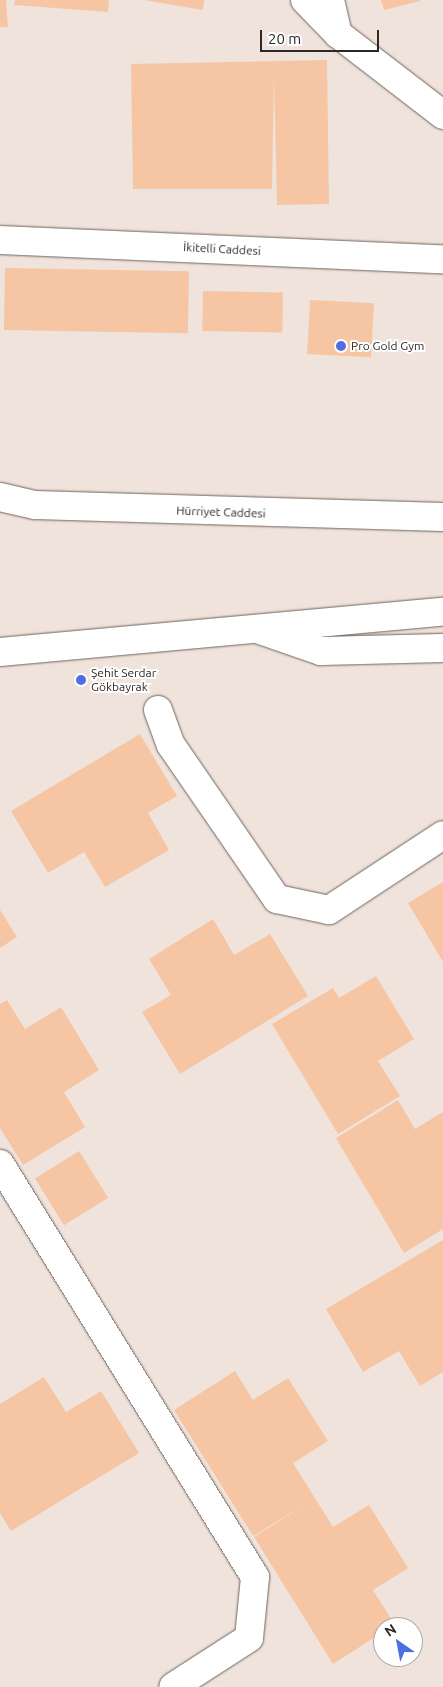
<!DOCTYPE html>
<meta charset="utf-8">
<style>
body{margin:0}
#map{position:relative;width:443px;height:1687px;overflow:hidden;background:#f0e3db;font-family:Ubuntu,sans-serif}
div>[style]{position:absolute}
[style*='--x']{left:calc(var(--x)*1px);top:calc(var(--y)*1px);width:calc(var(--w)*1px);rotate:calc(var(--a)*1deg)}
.building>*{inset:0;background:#f6c5a4;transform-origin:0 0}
.roads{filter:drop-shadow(0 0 1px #6e645d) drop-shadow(0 0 1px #6e645d)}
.minor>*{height:28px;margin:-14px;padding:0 14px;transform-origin:14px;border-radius:14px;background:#fff}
.secondary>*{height:28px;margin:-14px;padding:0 14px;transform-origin:14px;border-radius:14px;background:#fff}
.primary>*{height:28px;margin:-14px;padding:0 14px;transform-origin:14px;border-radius:14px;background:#fff}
.dots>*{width:14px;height:14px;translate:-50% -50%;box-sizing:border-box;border:2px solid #fff;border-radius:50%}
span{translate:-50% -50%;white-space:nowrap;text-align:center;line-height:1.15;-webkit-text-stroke:4px #fff;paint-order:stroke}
.street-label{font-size:12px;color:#2c2724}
.poi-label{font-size:12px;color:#2c2724}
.left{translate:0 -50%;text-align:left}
.north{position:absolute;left:373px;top:1617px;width:50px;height:50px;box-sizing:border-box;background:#fff;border:1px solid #aba9a7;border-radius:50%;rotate:327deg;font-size:14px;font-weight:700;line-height:20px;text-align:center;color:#2c2724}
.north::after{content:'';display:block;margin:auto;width:18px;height:22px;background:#506ee3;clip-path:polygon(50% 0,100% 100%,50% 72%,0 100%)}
.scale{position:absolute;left:260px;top:30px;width:119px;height:22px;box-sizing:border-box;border:2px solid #2c2724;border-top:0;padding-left:6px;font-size:15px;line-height:18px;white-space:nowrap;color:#2c2724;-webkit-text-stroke:4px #fff;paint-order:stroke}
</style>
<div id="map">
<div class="building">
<div style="clip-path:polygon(0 0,6px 0,8px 27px,0 27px)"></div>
<div style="clip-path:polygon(15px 0,109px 0,108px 12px,14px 5px)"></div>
<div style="clip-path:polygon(144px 0,204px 0,203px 10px)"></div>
<div style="clip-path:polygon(381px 0,420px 0,420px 1px,384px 10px)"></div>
<div style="clip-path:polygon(327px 60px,329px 204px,277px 205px,274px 76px,272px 189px,133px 189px,131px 64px)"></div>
<div style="left:5px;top:268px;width:184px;height:62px;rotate:1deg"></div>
<div style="left:203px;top:291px;width:80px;height:40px;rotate:1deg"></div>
<div style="left:310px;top:300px;width:64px;height:54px;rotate:3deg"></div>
<div style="clip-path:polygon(140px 734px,177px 796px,148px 813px,169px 850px,105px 887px,84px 852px,48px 873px,11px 811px)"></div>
<div style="clip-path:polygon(443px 882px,443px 962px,408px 903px)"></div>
<div style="clip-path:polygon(0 910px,17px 937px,0 948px)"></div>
<div style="clip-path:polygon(213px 919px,234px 955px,270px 934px,308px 996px,180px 1074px,142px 1012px,171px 995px,149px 959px)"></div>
<div style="clip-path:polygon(376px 976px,414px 1039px,378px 1061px,400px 1096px,338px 1134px,272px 1024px,333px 988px,339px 998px)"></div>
<div style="clip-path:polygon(7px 1000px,25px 1029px,61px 1007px,99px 1070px,64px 1092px,85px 1127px,23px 1165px,0 1128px,0 1004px)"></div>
<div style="clip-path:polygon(398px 1100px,415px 1129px,443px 1112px,443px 1229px,404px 1253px,336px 1138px)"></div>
<div style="left:79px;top:1151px;width:55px;height:52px;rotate:58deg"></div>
<div style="clip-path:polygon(443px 1240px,443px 1372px,420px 1386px,399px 1351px,363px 1372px,326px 1309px)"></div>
<div style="clip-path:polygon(235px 1371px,253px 1400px,288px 1378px,328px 1441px,293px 1463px,333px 1527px,369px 1505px,408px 1568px,373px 1590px,395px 1625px,383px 1627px,383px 1632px,333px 1664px,254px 1537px,311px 1501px,253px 1536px,174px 1410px)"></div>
<div style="clip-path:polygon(44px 1377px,66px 1412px,101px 1391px,139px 1453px,11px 1531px,0 1513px,0 1404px)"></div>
</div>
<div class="roads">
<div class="minor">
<div style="--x:330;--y:0;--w:35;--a:77"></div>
<div style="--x:158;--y:710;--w:37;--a:70"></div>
<div style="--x:171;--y:745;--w:187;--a:55.5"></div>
<div style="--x:277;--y:899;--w:53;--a:11.9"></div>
<div style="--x:329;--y:910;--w:136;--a:-33.3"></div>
<div style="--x:0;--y:1164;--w:485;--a:58.3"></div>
<div style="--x:255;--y:1577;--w:61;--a:95.6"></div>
<div style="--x:249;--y:1638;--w:90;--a:147.2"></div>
</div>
<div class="secondary">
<div style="--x:305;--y:0;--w:47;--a:45.9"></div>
<div style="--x:338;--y:34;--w:133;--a:37.6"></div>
<div style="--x:0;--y:240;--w:443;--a:2.5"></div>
</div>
<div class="primary">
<div style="--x:0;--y:497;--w:36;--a:13"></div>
<div style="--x:35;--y:505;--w:408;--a:1.7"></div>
<div style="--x:260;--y:630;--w:65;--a:19"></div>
<div style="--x:321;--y:651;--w:122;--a:-1.4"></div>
<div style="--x:0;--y:652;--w:445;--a:-5.2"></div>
</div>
</div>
<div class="dots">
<div style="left:341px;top:346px;background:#506ee3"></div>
<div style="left:81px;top:680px;background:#506ee3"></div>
</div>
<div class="street-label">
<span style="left:222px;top:249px;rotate:3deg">İkitelli Caddesi</span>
<span style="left:221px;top:512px;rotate:2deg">Hürriyet Caddesi</span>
</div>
<div class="poi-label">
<span class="left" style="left:351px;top:346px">Pro Gold Gym</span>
<span class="left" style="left:91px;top:680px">Şehit Serdar<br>Gökbayrak</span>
</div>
<div class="north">N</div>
<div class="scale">20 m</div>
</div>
